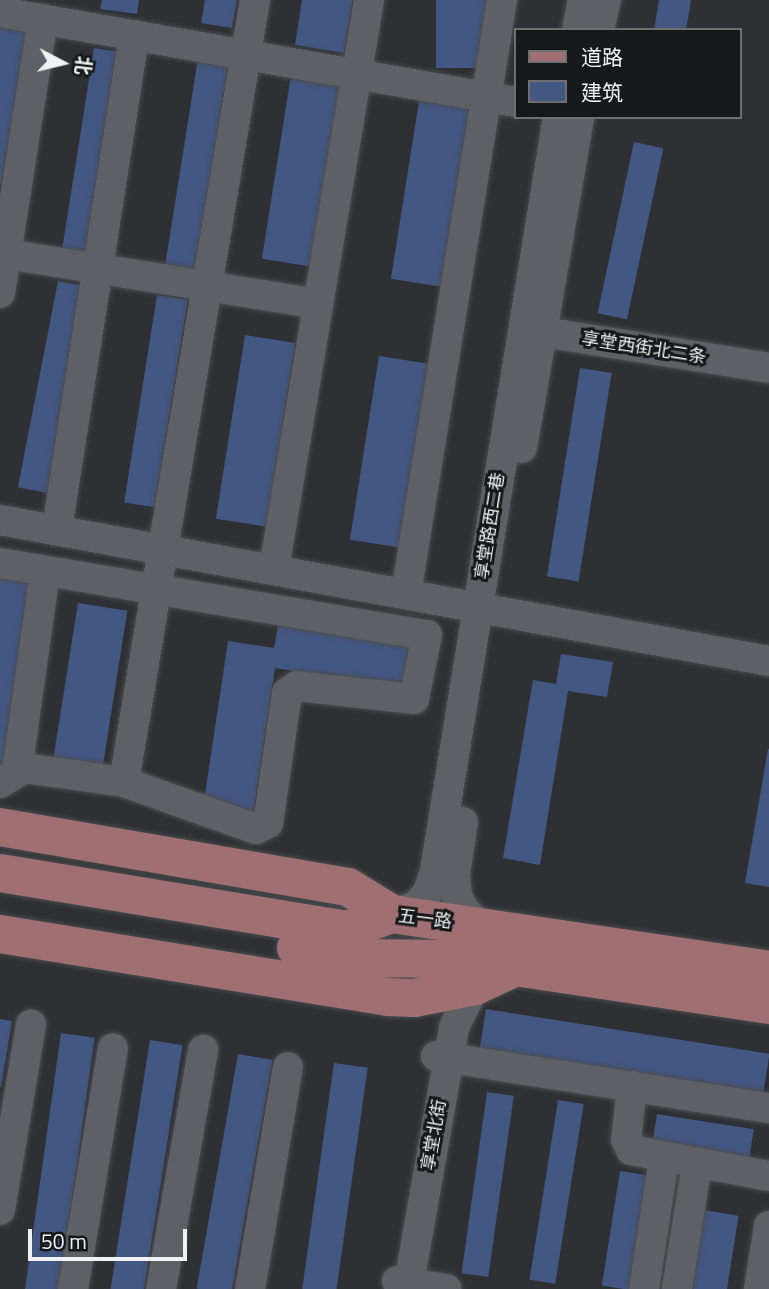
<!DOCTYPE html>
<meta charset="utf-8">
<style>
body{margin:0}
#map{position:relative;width:769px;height:1289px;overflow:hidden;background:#2e3034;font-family:"Titillium Web","Noto Sans SC",sans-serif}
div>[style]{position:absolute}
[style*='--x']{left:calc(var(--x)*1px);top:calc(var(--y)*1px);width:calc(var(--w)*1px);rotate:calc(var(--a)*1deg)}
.building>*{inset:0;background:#435783;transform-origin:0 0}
.roads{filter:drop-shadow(0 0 2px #4a4c4f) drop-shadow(0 0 2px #4a4c4f)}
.minor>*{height:30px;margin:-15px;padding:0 15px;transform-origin:15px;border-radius:15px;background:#5e6065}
.major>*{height:38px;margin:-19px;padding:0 19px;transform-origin:19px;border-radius:19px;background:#9f6f72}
span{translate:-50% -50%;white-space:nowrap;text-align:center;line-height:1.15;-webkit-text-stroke:6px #17181a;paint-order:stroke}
.street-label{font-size:18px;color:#f0f1f4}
.legend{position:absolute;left:514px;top:28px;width:228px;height:91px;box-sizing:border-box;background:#17181a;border:2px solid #6e6f71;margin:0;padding:9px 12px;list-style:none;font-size:21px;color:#f0f1f4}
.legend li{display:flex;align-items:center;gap:14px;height:35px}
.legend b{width:35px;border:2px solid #6e6f71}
.north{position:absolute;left:28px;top:28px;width:70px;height:70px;-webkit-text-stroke:5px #17181a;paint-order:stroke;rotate:97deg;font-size:19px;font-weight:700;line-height:28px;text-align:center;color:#f0f1f4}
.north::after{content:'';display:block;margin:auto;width:24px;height:32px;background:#f0f1f4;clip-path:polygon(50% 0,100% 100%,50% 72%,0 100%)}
.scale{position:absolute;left:28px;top:1229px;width:159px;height:32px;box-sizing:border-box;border:4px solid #f0f1f4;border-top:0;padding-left:9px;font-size:21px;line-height:24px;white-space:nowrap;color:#f0f1f4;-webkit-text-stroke:5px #17181a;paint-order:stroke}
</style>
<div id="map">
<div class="building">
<div style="clip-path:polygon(102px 0,139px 0,137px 14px,100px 9px)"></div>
<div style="clip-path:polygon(205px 0,237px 0,232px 28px,201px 23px)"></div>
<div style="clip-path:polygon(302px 0,353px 0,344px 53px,295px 45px)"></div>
<div style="left:436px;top:0;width:51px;height:68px"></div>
<div style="clip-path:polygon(659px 0,691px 0,686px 30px,654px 30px)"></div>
<div style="clip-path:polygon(0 27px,27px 31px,1px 185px,0 185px)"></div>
<div style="left:94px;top:48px;width:31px;height:210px;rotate:9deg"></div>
<div style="left:198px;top:58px;width:31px;height:209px;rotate:9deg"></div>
<div style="left:291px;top:75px;width:51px;height:186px;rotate:9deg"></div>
<div style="left:420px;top:95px;width:51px;height:186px;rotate:9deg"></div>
<div style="left:634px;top:142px;width:30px;height:175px;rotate:12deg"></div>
<div style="left:58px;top:281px;width:32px;height:210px;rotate:11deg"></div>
<div style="left:157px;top:295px;width:31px;height:210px;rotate:9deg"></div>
<div style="left:245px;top:335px;width:51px;height:186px;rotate:9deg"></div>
<div style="left:379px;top:356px;width:50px;height:186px;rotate:9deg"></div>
<div style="left:580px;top:368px;width:32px;height:211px;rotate:9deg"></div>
<div style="clip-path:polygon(0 574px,33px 579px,4px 769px,0 769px)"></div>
<div style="left:78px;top:603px;width:50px;height:173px;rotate:9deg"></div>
<div style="clip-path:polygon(278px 626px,420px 647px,414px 689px,275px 668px,253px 815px,203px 808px,228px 641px,274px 648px)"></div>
<div style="clip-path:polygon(561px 654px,613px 662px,607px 697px,568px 691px,540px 865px,503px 858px,533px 680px,556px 684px)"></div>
<div style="clip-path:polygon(768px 749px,769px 749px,769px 887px,745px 883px)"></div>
<div style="left:486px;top:1009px;width:287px;height:47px;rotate:9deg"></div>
<div style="clip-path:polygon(0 1019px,12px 1021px,1px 1087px,0 1087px)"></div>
<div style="left:61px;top:1033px;width:34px;height:259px;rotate:8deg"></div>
<div style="left:150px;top:1040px;width:33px;height:252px;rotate:9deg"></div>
<div style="left:238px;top:1054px;width:35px;height:238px;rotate:10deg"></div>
<div style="left:334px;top:1063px;width:34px;height:229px;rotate:8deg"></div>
<div style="left:487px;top:1092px;width:27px;height:183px;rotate:8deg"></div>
<div style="left:558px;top:1100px;width:26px;height:182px;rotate:9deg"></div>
<div style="left:657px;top:1114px;width:98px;height:39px;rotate:9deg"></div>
<div style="left:620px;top:1171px;width:31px;height:116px;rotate:9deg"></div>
<div style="left:703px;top:1210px;width:36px;height:80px;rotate:9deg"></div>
</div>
<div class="roads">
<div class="minor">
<div style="--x:0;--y:12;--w:523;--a:9.91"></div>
<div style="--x:577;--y:30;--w:31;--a:-79"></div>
<div style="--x:599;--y:30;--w:31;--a:-77"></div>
<div style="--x:0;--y:253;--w:322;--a:9.1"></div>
<div style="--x:0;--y:293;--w:277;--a:-81.1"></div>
<div style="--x:524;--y:329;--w:248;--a:9"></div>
<div style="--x:522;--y:448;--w:336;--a:-80.2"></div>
<div style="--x:0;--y:520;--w:782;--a:10.39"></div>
<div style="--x:57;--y:529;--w:500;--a:-81.1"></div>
<div style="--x:0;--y:563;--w:433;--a:9.6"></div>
<div style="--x:427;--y:635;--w:65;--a:101.5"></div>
<div style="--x:414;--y:699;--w:118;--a:-173.7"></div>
<div style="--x:297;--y:686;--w:12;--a:145"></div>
<div style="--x:287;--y:693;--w:131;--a:98.3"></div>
<div style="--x:268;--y:823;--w:13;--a:153"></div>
<div style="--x:256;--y:829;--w:140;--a:-160.4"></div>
<div style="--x:124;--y:782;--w:100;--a:-172"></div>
<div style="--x:25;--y:768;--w:29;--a:149"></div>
<div style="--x:274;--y:569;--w:577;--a:-80.52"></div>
<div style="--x:406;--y:594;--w:602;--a:-80.82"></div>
<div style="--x:17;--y:771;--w:202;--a:-82"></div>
<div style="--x:124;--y:782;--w:793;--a:-80.49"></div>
<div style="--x:463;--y:822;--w:53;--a:98.7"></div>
<div style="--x:455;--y:874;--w:22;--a:85"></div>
<div style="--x:457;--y:896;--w:16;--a:63"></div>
<div style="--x:464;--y:910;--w:25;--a:43"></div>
<div style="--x:392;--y:914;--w:25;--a:-18"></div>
<div style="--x:416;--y:906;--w:18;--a:-49"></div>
<div style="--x:428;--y:892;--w:22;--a:-72"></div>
<div style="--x:435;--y:871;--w:764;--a:-80.73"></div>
<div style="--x:436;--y:1056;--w:337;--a:8.9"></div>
<div style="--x:632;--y:1086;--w:54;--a:96.3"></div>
<div style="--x:626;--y:1140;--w:11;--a:63"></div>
<div style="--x:631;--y:1150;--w:140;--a:10.7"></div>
<div style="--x:0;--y:1210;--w:188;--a:-80.5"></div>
<div style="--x:397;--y:1281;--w:50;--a:9.3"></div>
<div style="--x:73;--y:1289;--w:244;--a:-80.6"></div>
<div style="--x:161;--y:1289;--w:243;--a:-80"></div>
<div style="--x:250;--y:1289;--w:225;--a:-80.3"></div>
<div style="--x:408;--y:1289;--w:266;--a:-80"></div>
<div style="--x:454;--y:1027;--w:46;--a:-62.9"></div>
<div style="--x:644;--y:1289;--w:133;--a:-81.3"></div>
<div style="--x:677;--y:1289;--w:127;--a:-80.9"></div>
<div style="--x:759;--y:1289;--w:64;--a:-81"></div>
</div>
<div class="major">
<div style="--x:0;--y:827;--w:353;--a:9.8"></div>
<div style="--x:348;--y:887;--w:52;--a:31.5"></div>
<div style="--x:0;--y:873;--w:352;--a:9.3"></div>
<div style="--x:347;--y:930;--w:48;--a:-19.6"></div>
<div style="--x:392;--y:914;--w:381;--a:8.4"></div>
<div style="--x:0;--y:934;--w:392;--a:9.2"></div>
<div style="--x:387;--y:997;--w:27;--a:2"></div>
<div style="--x:414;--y:998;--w:62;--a:-11.1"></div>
<div style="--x:475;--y:986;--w:38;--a:-25"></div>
<div style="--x:296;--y:948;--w:61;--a:9.5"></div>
<div style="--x:356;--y:958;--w:92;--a:0.6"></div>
<div style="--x:448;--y:959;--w:67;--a:6.8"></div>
<div style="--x:515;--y:967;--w:257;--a:8.5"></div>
</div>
</div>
<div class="street-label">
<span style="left:644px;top:348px;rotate:9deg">享堂西街北二条</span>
<span style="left:490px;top:526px;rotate:-81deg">享堂路西二巷</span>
<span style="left:425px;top:919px;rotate:7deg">五一路</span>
<span style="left:434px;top:1135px;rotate:-80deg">享堂北街</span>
</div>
<ul class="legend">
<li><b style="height:9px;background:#9f6f72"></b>道路</li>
<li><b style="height:19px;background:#435783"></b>建筑</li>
</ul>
<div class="north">北</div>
<div class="scale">50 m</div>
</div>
